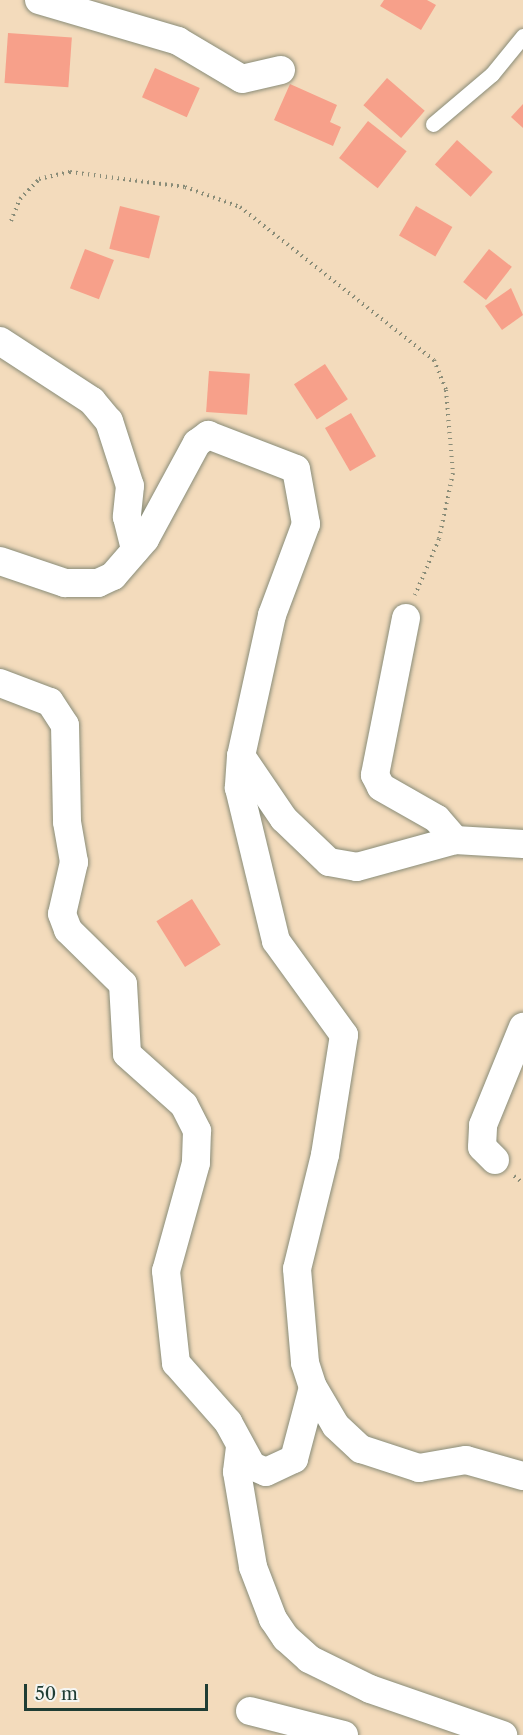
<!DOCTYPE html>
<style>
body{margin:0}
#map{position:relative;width:523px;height:1735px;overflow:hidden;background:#f3dbbc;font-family:"Libre Caslon Text",serif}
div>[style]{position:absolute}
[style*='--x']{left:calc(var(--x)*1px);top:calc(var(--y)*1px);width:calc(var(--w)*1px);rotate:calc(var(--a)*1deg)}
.building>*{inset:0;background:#f7a08a;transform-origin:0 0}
.path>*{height:4px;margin-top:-2px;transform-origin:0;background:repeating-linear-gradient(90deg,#898c78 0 1.5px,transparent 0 6px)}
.roads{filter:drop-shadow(0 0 2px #898c78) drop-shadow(0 0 2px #898c78)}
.service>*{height:15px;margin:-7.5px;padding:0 7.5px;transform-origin:7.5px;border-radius:7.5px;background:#fff}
.minor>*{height:28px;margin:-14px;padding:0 14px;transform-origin:14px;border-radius:14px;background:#fff}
span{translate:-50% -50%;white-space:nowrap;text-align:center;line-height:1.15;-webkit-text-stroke:4.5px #f6f6f2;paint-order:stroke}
.scale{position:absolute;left:24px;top:1684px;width:184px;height:27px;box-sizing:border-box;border:3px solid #1f3d34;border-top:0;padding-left:8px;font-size:18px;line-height:21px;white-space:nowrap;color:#1f3d34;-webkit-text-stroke:4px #f6f6f2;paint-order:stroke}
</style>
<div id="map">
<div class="building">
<div style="clip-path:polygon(384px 0,427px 0,436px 5px,421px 30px,380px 6px)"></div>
<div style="left:8px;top:33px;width:64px;height:50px;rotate:4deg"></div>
<div style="left:155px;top:68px;width:49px;height:32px;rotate:24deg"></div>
<div style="left:387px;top:78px;width:50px;height:36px;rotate:41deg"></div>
<div style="clip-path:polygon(290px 84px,337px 105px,330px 122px,341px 127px,333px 146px,274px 120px)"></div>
<div style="clip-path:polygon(523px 104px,523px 128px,511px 117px)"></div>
<div style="left:368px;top:121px;width:49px;height:47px;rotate:38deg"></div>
<div style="left:457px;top:140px;width:48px;height:33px;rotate:42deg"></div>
<div style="left:120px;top:206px;width:41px;height:44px;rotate:14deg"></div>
<div style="left:416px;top:206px;width:42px;height:34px;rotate:30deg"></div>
<div style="left:85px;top:249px;width:31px;height:42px;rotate:21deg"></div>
<div style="left:489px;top:249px;width:29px;height:42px;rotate:38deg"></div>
<div style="clip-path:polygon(511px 288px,523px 315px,502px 330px,485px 306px)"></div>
<div style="left:325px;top:364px;width:42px;height:37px;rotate:57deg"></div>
<div style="left:209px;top:371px;width:41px;height:41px;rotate:4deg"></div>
<div style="left:351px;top:413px;width:50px;height:30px;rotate:60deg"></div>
<div style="left:192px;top:899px;width:54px;height:42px;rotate:58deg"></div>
</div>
<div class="path">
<div style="--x:11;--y:221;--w:24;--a:-68"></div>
<div style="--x:20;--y:199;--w:28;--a:-46"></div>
<div style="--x:39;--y:179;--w:32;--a:-13"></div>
<div style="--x:70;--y:172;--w:116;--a:7.4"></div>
<div style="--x:185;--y:187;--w:59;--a:20"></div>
<div style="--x:240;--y:207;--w:247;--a:38.3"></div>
<div style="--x:434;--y:360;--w:32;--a:68"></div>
<div style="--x:446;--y:390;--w:83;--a:85.2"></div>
<div style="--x:453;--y:473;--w:67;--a:102"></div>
<div style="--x:439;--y:539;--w:61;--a:113.2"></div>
<div style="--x:514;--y:1176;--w:11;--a:38"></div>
</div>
<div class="roads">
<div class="service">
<div style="--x:433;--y:124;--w:77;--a:-40.3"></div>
<div style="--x:492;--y:74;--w:49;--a:-50.8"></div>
</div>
<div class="minor">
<div style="--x:39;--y:0;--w:145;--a:16.4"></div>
<div style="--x:178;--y:41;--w:74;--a:30.7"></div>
<div style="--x:242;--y:79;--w:40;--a:-13"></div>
<div style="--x:0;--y:341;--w:110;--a:33.1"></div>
<div style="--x:92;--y:401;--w:26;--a:50"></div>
<div style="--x:109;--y:421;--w:68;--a:72.1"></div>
<div style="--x:130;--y:486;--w:31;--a:96"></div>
<div style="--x:127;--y:517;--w:34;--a:76"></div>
<div style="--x:0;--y:561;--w:69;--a:18.7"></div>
<div style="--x:65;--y:583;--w:33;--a:0"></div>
<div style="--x:98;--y:583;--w:17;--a:-25"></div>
<div style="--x:113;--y:576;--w:49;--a:-49.1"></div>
<div style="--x:145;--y:539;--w:109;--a:-61.6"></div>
<div style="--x:197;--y:443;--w:14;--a:-36"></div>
<div style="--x:208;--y:435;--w:94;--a:21.1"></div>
<div style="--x:296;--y:469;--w:56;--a:79.7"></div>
<div style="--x:306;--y:524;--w:97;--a:110.5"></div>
<div style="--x:272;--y:615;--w:144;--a:102.4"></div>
<div style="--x:241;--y:756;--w:76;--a:55.7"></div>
<div style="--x:284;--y:819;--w:62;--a:43.7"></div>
<div style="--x:329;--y:862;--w:28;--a:10"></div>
<div style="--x:357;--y:867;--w:102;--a:-15.4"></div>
<div style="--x:455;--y:840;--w:68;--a:3.4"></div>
<div style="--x:406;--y:618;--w:160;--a:101.2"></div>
<div style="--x:375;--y:775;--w:13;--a:63"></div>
<div style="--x:381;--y:787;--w:64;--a:29.7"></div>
<div style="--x:437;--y:819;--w:28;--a:49"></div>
<div style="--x:0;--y:683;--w:53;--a:20.8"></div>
<div style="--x:50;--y:702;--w:27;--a:57"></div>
<div style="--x:65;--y:725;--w:97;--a:88.8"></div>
<div style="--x:67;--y:822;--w:41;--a:80.1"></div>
<div style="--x:74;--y:862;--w:53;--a:103"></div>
<div style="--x:62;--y:914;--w:17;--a:69"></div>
<div style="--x:68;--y:930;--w:77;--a:44.5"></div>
<div style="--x:123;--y:984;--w:70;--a:86.7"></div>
<div style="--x:127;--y:1054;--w:76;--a:41.8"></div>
<div style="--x:184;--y:1105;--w:29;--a:63"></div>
<div style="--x:197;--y:1131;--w:32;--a:92"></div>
<div style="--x:196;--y:1163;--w:112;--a:105.5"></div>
<div style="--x:166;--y:1271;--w:93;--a:83.8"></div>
<div style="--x:176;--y:1363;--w:79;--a:48.6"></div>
<div style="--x:228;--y:1422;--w:50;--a:61.4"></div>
<div style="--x:252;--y:1466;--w:15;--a:23"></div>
<div style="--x:266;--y:1472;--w:31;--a:-25"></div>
<div style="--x:294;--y:1459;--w:74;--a:-75.2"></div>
<div style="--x:241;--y:756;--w:32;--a:94"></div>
<div style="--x:239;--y:788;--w:157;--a:76.4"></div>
<div style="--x:276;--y:941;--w:116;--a:54.1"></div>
<div style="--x:344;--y:1035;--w:121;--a:99"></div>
<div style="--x:325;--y:1155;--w:117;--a:103.8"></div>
<div style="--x:297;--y:1269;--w:94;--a:85.1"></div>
<div style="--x:305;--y:1363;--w:25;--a:72"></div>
<div style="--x:313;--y:1387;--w:45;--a:59.5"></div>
<div style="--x:336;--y:1426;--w:34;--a:43"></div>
<div style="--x:361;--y:1449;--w:61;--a:18.1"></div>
<div style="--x:419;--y:1468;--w:48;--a:-9.7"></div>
<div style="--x:466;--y:1460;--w:59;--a:15.7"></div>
<div style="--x:495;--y:1160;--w:18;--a:-135"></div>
<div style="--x:482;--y:1147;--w:22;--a:-87"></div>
<div style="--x:483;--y:1125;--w:106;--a:-67.8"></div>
<div style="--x:240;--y:1447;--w:25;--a:97"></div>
<div style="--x:237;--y:1472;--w:96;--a:80.4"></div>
<div style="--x:253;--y:1567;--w:56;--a:69"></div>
<div style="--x:273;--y:1619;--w:23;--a:56"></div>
<div style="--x:286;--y:1638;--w:31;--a:42"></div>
<div style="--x:309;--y:1659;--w:68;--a:26.2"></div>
<div style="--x:370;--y:1689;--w:141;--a:19.1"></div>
<div style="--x:250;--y:1711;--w:97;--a:14.3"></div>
</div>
</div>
<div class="scale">50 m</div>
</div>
